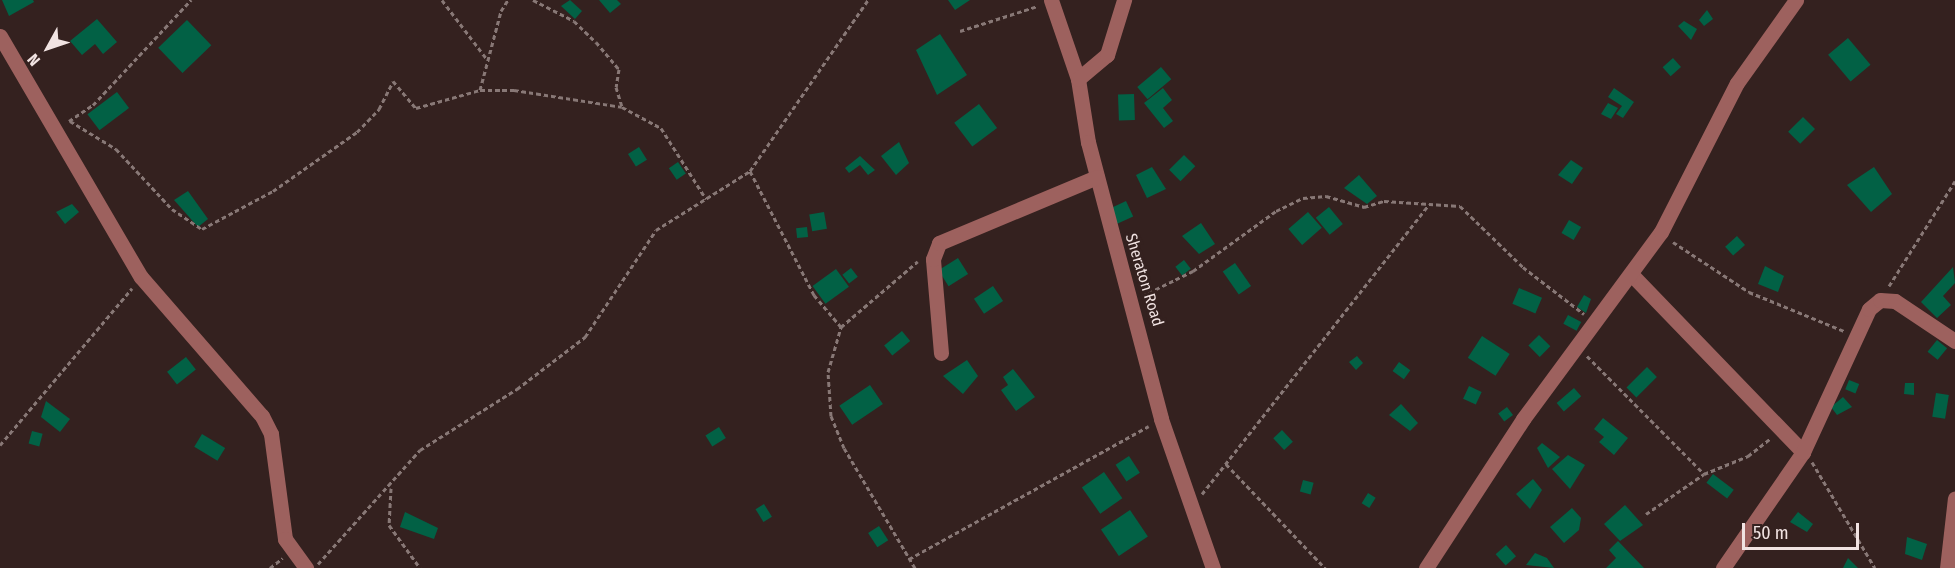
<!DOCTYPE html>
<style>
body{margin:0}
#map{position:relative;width:1955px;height:568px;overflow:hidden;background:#34211f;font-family:"Fira Sans Condensed",sans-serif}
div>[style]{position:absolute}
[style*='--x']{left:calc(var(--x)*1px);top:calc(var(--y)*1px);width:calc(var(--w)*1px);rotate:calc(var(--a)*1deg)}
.building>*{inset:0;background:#026145;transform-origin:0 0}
.path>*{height:3px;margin-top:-1.5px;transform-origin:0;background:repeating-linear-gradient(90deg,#887876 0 4.5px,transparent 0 7.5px)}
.minor>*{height:15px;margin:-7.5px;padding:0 7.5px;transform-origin:7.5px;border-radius:7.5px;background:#9d615e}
span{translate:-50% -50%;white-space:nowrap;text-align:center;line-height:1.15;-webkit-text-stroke:6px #34211f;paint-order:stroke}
.street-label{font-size:16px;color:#f1e3e2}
.north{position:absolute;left:18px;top:18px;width:60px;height:60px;-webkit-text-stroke:4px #34211f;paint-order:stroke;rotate:230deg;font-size:16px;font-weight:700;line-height:24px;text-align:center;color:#f1e3e2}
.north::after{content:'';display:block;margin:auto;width:21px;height:27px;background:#f1e3e2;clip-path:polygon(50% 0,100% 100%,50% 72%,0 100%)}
.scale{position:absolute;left:1742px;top:523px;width:117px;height:27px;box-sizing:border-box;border:3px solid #f1e3e2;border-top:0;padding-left:8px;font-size:18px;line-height:21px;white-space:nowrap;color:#f1e3e2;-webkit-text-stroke:4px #34211f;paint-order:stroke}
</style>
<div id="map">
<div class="building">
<div style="clip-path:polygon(2px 0,33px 0,34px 2px,9px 16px)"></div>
<div style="clip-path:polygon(570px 0,582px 11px,575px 19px,561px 6px)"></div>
<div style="clip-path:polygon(599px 0,617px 0,621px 4px,610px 13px)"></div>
<div style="clip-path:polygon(948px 0,970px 0,955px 10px)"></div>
<div style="clip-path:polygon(1707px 10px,1713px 19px,1704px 26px,1699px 20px)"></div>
<div style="clip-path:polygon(97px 19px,117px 42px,103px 54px,95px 44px,82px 55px,70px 41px)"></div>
<div style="left:187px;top:20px;width:35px;height:40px;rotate:46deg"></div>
<div style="clip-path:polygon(1684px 21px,1697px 29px,1691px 40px,1678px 26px)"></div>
<div style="clip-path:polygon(940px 34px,967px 75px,937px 95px,916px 50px)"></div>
<div style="left:1848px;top:38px;width:35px;height:26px;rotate:50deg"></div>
<div style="left:1673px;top:58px;width:12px;height:14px;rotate:48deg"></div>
<div style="left:1161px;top:67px;width:16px;height:31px;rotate:50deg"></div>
<div style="clip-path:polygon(1163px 88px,1172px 100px,1163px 108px,1173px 121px,1164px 128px,1144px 103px)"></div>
<div style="clip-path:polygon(1614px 88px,1634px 102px,1623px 118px,1616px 114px,1622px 106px,1608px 97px)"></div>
<div style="left:117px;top:92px;width:20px;height:37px;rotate:53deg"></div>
<div style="left:1134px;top:94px;width:26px;height:16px;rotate:88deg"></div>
<div style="clip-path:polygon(1608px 103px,1618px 108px,1611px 119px,1601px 114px)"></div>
<div style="left:979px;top:104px;width:30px;height:31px;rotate:53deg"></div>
<div style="left:1803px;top:117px;width:17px;height:21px;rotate:45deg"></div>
<div style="clip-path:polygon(899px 142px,909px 163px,896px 175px,881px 156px)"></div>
<div style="left:639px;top:147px;width:15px;height:13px;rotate:58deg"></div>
<div style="left:1184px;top:155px;width:16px;height:21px;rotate:45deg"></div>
<div style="clip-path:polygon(860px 156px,875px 170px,868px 175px,860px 165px,849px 173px,845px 168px)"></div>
<div style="clip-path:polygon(1571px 160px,1583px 168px,1572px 184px,1558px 175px)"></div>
<div style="left:678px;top:162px;width:14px;height:11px;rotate:56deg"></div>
<div style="clip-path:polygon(1152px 167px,1166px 189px,1147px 198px,1136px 175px)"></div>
<div style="clip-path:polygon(1874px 167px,1892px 194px,1871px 212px,1847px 185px)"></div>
<div style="clip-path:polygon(1359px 175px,1377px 196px,1367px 204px,1344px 188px)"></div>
<div style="clip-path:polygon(188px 191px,208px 219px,198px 227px,174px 200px)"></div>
<div style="left:1126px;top:201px;width:17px;height:20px;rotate:65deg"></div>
<div style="clip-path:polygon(72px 204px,79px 212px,65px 224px,56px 212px)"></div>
<div style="left:1329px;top:207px;width:22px;height:17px;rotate:51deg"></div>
<div style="left:824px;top:212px;width:17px;height:15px;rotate:80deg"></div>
<div style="left:1308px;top:212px;width:21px;height:26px;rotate:49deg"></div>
<div style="left:1569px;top:220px;width:14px;height:15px;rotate:30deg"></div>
<div style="clip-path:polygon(1201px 223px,1215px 244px,1199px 254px,1182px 236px)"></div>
<div style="left:807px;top:227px;width:10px;height:11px;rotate:84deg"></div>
<div style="left:1737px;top:236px;width:12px;height:16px;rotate:48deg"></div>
<div style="left:958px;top:258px;width:19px;height:23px;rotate:58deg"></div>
<div style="left:1184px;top:260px;width:11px;height:11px;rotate:52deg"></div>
<div style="left:1235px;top:263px;width:28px;height:15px;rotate:55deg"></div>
<div style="clip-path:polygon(1765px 266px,1784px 276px,1778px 292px,1758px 284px)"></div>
<div style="clip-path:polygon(1953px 267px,1955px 283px,1943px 296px,1951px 305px,1937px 318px,1921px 302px)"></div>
<div style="left:851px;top:268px;width:11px;height:11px;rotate:52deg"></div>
<div style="left:836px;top:269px;width:22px;height:29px;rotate:54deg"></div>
<div style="left:993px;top:286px;width:18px;height:23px;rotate:56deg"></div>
<div style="left:1519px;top:288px;width:25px;height:17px;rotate:23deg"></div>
<div style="clip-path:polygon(1584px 295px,1591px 299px,1586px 313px,1577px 307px)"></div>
<div style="left:1568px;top:315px;width:15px;height:10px;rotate:28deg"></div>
<div style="left:902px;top:331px;width:13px;height:23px;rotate:51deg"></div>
<div style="left:1539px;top:335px;width:16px;height:15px;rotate:45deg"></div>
<div style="left:1482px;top:336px;width:33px;height:26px;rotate:33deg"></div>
<div style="left:1937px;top:340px;width:13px;height:15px;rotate:39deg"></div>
<div style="clip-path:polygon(1357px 356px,1363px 363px,1356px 370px,1349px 362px)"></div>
<div style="left:186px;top:357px;width:16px;height:24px;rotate:52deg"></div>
<div style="clip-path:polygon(967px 360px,978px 376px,963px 394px,943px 376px)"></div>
<div style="left:1399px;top:362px;width:14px;height:11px;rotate:36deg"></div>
<div style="left:1647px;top:367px;width:14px;height:29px;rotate:45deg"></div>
<div style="clip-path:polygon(1013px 369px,1035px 397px,1016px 411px,1001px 390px,1008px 385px,1003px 377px)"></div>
<div style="left:1849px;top:380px;width:11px;height:10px;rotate:22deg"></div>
<div style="clip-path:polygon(1905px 383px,1914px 383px,1914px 395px,1904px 394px)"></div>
<div style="left:870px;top:385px;width:23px;height:37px;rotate:56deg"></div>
<div style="left:1469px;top:386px;width:14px;height:14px;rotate:25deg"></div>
<div style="left:1574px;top:388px;width:11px;height:23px;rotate:49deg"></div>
<div style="left:1936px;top:393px;width:13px;height:24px;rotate:9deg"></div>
<div style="clip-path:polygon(1843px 397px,1852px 407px,1837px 415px,1831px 407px)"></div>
<div style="clip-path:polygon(46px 401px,70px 419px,60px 432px,41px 417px)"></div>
<div style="clip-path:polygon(1401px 404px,1418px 423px,1410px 431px,1389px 415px)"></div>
<div style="left:1507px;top:407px;width:10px;height:11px;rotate:53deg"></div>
<div style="clip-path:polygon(1603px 418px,1628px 438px,1614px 455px,1599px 442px,1604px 437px,1594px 429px)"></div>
<div style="left:719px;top:427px;width:13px;height:16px;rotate:58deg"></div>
<div style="left:1282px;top:430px;width:16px;height:12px;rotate:47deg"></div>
<div style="left:32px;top:431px;width:11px;height:13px;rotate:15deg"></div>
<div style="left:202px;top:434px;width:27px;height:15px;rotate:31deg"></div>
<div style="clip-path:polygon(1542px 443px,1560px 457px,1548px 468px,1537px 448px)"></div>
<div style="clip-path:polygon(1568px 455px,1585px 465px,1570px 489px,1552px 469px)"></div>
<div style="left:1129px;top:456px;width:20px;height:16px;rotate:57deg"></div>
<div style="left:1104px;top:472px;width:32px;height:27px;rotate:55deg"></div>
<div style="left:1713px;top:474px;width:26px;height:11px;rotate:37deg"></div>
<div style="clip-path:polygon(1533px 479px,1542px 490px,1530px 509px,1516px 494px)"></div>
<div style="left:1303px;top:480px;width:11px;height:12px;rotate:15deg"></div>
<div style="left:1368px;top:493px;width:9px;height:12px;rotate:32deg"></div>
<div style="left:764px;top:504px;width:15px;height:10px;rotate:58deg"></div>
<div style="clip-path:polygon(1625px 505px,1643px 525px,1620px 541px,1604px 524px)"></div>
<div style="clip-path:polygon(1572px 508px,1581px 518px,1579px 530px,1564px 543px,1550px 527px)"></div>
<div style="left:1130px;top:510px;width:32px;height:35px;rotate:56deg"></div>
<div style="clip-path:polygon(405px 512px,438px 528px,434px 539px,400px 527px)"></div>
<div style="clip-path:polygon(1798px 512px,1813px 524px,1807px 532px,1790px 522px)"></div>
<div style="left:879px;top:526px;width:17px;height:13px;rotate:57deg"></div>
<div style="clip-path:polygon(1907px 537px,1927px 544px,1922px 560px,1905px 554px)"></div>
<div style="clip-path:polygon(1618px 541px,1644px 568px,1606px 568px,1616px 558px,1609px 550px)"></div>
<div style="left:1506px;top:545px;width:15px;height:14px;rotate:48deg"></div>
<div style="clip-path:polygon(1535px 553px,1547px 558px,1554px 568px,1526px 565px)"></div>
<div style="clip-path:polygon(1848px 558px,1858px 568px,1843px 568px)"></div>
</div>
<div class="path">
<div style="--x:442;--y:0;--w:73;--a:52.8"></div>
<div style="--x:533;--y:0;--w:46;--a:27.1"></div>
<div style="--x:574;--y:21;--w:30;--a:44"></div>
<div style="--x:596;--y:42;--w:35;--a:50"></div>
<div style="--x:619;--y:69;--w:18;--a:99"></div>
<div style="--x:616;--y:87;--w:21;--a:73"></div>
<div style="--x:622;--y:107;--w:44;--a:28.3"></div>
<div style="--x:661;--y:128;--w:84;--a:57.6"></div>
<div style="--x:960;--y:31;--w:82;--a:-17.8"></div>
<div style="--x:480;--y:90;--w:34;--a:0"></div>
<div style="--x:514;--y:90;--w:109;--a:8.9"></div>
<div style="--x:69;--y:121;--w:29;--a:-34"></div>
<div style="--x:93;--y:105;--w:144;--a:-47"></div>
<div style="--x:70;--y:121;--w:54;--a:31.3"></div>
<div style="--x:116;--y:149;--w:82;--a:47"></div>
<div style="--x:172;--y:209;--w:36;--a:34"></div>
<div style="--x:202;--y:229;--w:81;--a:-28.2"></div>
<div style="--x:273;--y:191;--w:103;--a:-35.1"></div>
<div style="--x:357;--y:132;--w:32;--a:-46"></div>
<div style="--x:379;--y:109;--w:31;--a:-63"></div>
<div style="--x:393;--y:81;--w:35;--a:50"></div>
<div style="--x:416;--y:108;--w:66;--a:-15.7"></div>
<div style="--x:480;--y:90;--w:82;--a:-75.1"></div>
<div style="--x:501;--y:11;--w:13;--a:-58"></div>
<div style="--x:750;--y:171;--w:140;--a:62.7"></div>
<div style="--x:814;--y:295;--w:42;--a:49.8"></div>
<div style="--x:1673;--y:242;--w:91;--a:33.3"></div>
<div style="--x:1749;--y:292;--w:103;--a:22.3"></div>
<div style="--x:1889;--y:286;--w:124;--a:-57.8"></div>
<div style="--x:1142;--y:296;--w:57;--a:-26.1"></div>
<div style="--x:1193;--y:271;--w:102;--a:-35.9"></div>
<div style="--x:1276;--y:211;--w:30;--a:-26"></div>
<div style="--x:1303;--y:198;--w:23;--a:-5"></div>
<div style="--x:1326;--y:196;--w:40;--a:16"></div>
<div style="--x:1364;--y:207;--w:21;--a:-17"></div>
<div style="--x:1384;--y:201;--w:76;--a:3.8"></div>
<div style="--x:1460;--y:206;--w:88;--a:44.1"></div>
<div style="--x:1523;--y:267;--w:77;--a:37.6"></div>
<div style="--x:1587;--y:356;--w:166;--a:45.2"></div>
<div style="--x:0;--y:445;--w:205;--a:-49.9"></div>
<div style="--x:1812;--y:462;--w:123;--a:59.3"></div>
<div style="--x:1226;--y:464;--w:144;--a:46.4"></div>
<div style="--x:391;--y:488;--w:37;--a:93"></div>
<div style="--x:389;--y:525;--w:53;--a:54.2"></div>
<div style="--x:1202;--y:494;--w:368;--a:-51.9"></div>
<div style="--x:1646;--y:514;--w:70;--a:-34.6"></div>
<div style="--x:1704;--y:474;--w:48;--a:-22.2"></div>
<div style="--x:1748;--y:456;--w:29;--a:-38"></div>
<div style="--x:909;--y:559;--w:274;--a:-29"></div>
<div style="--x:318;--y:564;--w:153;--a:-48.2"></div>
<div style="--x:420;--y:450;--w:115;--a:-32.2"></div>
<div style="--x:517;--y:389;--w:86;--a:-37.4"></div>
<div style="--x:585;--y:337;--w:128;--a:-56.4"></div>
<div style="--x:656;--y:230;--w:111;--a:-32.1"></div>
<div style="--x:750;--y:171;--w:208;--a:-55.4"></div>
<div style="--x:270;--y:568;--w:16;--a:-38"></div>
<div style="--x:915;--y:568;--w:139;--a:-120.6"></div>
<div style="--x:844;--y:448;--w:35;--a:-112"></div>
<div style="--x:831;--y:416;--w:44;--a:-93.9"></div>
<div style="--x:828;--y:372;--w:47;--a:-73.9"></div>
<div style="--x:841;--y:327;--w:101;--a:-40.6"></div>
</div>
<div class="minor">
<div style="--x:1051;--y:0;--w:83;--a:71.1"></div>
<div style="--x:1078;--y:79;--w:64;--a:81"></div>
<div style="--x:1088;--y:142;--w:286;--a:75.2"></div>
<div style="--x:1161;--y:419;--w:158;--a:70.8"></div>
<div style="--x:0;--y:36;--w:279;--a:59.7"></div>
<div style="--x:141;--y:277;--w:184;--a:49"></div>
<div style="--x:262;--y:416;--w:20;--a:63"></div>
<div style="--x:271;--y:434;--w:106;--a:82.4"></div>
<div style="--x:285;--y:539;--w:36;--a:54"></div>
<div style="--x:1078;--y:79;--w:38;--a:-40"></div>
<div style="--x:1107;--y:55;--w:58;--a:-72.8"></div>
<div style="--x:1633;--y:276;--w:245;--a:46"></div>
<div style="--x:941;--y:353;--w:94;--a:-94.9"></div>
<div style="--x:933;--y:259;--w:17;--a:-69"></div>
<div style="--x:939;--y:243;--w:171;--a:-22.7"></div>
<div style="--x:1426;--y:568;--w:178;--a:-56.9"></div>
<div style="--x:1523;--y:419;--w:232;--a:-53.6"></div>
<div style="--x:1661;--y:232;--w:167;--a:-63"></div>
<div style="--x:1737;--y:83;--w:102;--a:-54.6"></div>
<div style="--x:1723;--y:568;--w:141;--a:-55.4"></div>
<div style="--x:1803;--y:452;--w:157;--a:-65.2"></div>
<div style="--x:1869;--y:309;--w:14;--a:-39"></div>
<div style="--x:1880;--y:300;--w:15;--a:4"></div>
<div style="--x:1895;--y:301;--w:72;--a:33.7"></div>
<div style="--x:1947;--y:568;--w:70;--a:-83.5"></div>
</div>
<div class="street-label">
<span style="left:1144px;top:280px;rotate:73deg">Sheraton Road</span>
</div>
<div class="north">N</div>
<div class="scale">50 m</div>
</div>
